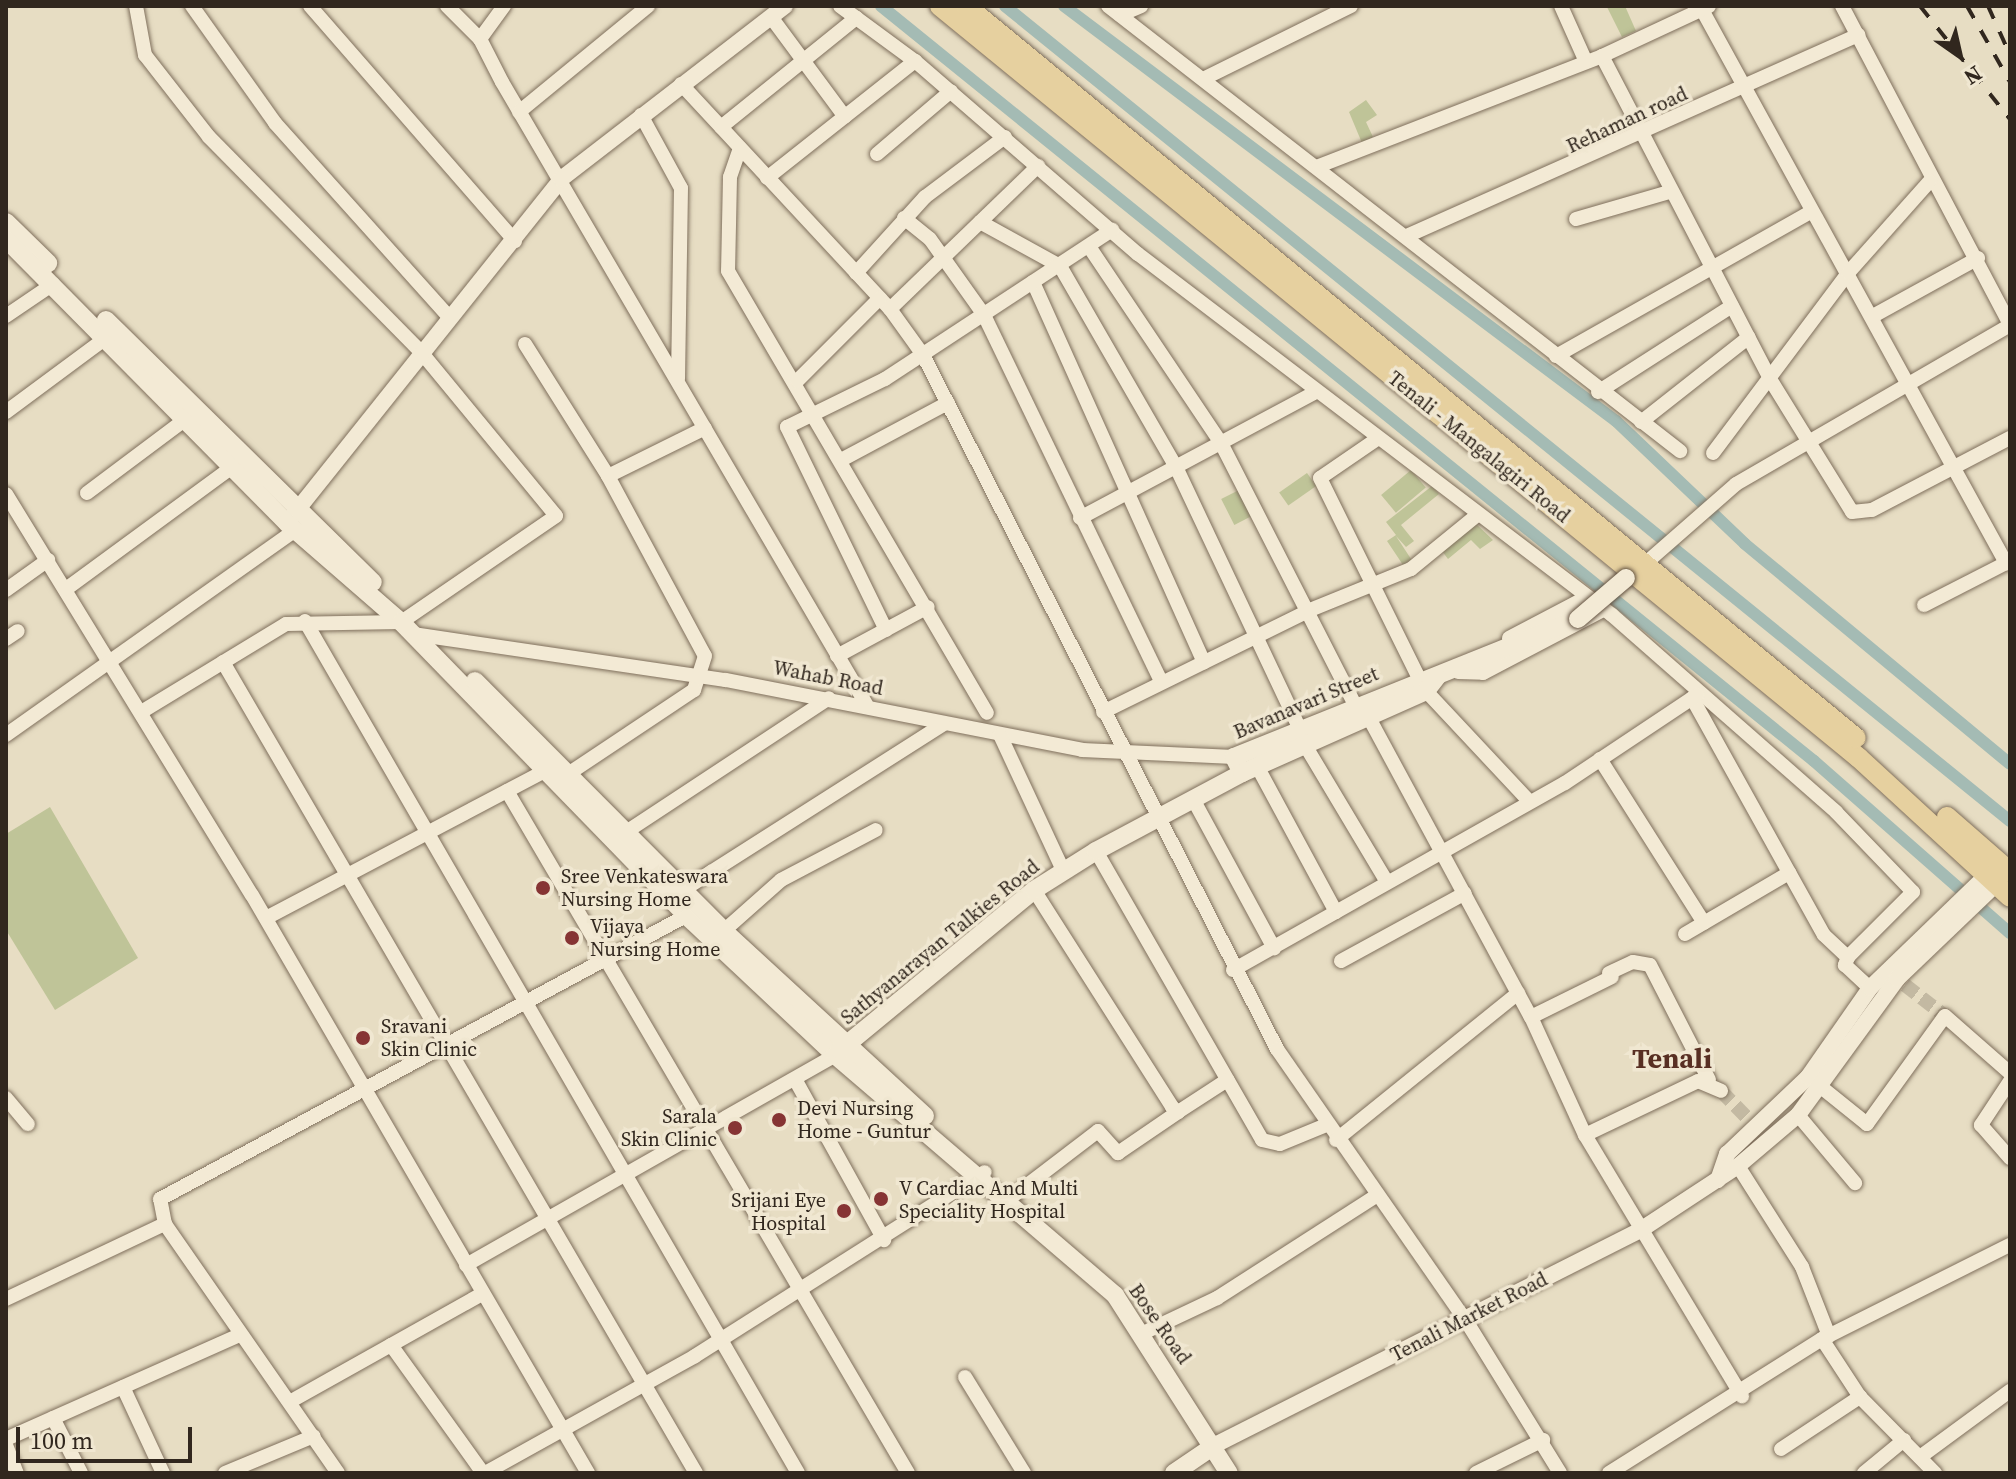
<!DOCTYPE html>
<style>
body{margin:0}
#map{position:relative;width:2016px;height:1479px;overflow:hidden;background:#e7ddc3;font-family:"Source Serif 4",serif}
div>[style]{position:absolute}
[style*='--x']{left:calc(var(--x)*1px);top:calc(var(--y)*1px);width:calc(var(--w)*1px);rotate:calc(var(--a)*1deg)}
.green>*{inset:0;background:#bfc498;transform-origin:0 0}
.canal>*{height:12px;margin:-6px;padding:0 6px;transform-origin:6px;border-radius:6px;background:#a4bbb4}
.minor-tunnel>*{height:14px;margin-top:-7px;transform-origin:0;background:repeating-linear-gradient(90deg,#c3b9a2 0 14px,transparent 0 21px)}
.roads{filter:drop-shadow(0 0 2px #7f6f5c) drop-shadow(0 0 2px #7f6f5c)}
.minor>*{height:14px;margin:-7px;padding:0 7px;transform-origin:7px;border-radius:7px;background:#f3ead5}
.tertiary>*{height:16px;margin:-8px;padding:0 8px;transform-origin:8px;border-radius:8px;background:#f3ead5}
.secondary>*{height:18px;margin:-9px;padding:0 9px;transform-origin:9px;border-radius:9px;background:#f3ead5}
.primary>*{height:20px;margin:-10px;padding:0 10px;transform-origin:10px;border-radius:10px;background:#e6d09f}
.rail>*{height:4px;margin-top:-2px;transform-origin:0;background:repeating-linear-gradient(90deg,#31271e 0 14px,transparent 0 28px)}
.bridges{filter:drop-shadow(0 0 2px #61503f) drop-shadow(0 0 2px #61503f)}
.secondary-bridge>*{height:18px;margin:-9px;padding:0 9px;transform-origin:9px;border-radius:9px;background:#f3ead5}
.dots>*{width:22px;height:22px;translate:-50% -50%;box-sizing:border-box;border:4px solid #f0e7d1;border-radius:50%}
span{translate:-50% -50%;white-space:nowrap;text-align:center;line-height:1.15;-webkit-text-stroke:7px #f0e7d1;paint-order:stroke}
.street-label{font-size:20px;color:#31271e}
.poi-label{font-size:20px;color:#31271e}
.left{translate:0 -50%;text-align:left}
.right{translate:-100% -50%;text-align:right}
.district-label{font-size:28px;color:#582f23;font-weight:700}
.frame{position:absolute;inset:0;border:8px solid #31271e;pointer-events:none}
.north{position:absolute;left:1920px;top:16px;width:80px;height:80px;-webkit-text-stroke:6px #f0e7d1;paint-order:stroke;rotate:146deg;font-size:22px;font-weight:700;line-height:32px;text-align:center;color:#31271e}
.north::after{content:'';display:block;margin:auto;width:28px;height:36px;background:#31271e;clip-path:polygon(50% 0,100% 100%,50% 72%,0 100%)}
.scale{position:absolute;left:16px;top:1427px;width:176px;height:36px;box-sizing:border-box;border:4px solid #31271e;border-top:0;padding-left:10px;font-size:24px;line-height:28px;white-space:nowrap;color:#31271e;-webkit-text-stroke:6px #f0e7d1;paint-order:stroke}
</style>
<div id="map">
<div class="green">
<div style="clip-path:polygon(1625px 6px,1636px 31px,1622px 37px,1607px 7px)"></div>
<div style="clip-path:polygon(1366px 100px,1377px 115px,1366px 122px,1373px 137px,1362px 143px,1349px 112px)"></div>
<div style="left:1411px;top:470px;width:23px;height:39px;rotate:50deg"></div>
<div style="left:1307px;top:473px;width:16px;height:34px;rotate:55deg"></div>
<div style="clip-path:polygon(1432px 486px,1439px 494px,1401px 525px,1414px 541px,1406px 547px,1396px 536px,1413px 562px,1405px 568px,1387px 541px,1396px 535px,1386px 522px)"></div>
<div style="left:1239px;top:490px;width:29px;height:20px;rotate:63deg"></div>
<div style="clip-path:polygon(1474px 522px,1493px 540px,1480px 549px,1471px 540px,1448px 559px,1442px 551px)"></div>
<div style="clip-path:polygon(50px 807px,138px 958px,55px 1010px,6px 930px,6px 834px)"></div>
</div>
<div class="canal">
<div style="--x:881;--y:6;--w:1200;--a:38.98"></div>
<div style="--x:1814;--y:761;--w:261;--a:41.3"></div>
<div style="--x:1005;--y:6;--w:1294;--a:39.04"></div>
<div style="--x:1064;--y:6;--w:691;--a:36.94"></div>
<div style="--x:1616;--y:421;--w:178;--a:43.6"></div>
<div style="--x:1745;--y:544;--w:344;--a:39.7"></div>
</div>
<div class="minor-tunnel">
<div style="--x:1905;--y:985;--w:51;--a:37.8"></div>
<div style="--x:1721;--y:1091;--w:54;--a:45.7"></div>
</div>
<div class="roads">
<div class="minor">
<div style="--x:136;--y:6;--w:50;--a:79.6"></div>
<div style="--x:145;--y:55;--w:104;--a:52"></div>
<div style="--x:209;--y:137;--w:302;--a:45.4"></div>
<div style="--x:421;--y:352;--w:212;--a:50.5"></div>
<div style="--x:556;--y:516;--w:188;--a:145.6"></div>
<div style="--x:401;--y:622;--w:115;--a:179"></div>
<div style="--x:286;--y:624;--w:167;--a:148.7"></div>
<div style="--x:192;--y:6;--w:143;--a:54.6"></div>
<div style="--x:275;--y:123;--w:262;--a:48.1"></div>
<div style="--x:310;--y:6;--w:312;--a:48.9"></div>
<div style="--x:447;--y:6;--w:47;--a:45"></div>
<div style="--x:504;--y:6;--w:41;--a:126"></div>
<div style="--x:480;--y:39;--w:48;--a:62.9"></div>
<div style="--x:502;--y:82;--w:721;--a:59.66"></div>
<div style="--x:840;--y:6;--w:93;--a:36.3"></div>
<div style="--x:915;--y:61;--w:295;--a:40.9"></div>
<div style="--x:1138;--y:254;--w:596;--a:37.29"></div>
<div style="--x:1612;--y:615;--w:298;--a:41.3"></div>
<div style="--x:1836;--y:812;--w:111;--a:46.1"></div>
<div style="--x:1913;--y:892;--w:92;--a:135"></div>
<div style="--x:1848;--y:957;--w:9;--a:111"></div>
<div style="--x:1845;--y:965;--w:34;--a:43"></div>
<div style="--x:1108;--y:6;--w:725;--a:37.88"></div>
<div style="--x:1561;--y:6;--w:61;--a:65.9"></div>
<div style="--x:1700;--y:6;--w:636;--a:61.22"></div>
<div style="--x:1842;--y:6;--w:361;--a:62.2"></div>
<div style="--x:1120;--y:15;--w:23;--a:-23"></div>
<div style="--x:771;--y:17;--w:124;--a:53.5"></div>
<div style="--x:1602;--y:56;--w:364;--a:62.5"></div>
<div style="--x:1770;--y:379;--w:156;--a:58.3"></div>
<div style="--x:1852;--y:512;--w:20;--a:-6"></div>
<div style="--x:1872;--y:510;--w:156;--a:-27.6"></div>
<div style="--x:1203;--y:79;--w:165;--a:-26.3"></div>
<div style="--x:681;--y:84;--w:307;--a:47.1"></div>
<div style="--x:890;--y:309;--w:57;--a:54.3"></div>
<div style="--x:923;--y:355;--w:779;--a:62.97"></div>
<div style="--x:1277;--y:1049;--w:329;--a:55.2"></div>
<div style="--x:1465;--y:1319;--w:181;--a:58.3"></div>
<div style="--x:519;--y:112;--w:167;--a:-39.4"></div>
<div style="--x:641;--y:115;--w:83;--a:61.3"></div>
<div style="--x:681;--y:188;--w:191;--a:90.9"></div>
<div style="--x:721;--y:127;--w:174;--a:-38.9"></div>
<div style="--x:740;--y:148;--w:31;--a:109"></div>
<div style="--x:730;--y:177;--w:94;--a:91.2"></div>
<div style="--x:728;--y:271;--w:512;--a:59.63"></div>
<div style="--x:877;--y:154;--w:97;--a:-40.4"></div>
<div style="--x:1319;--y:166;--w:304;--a:-21.2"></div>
<div style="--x:1602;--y:56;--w:118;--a:-25"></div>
<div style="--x:767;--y:178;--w:189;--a:-38.3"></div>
<div style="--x:904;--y:218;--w:33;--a:39"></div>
<div style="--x:930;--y:239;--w:93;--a:54.6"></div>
<div style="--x:984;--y:315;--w:407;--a:64.2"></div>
<div style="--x:1576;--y:219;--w:97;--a:-16.2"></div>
<div style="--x:980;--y:222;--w:91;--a:28.8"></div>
<div style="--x:1060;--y:266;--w:232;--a:60"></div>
<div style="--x:1176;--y:467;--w:290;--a:64.7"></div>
<div style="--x:1409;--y:235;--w:492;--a:-24"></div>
<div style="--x:1090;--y:248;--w:235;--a:56.1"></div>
<div style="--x:1221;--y:443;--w:294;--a:62.9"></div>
<div style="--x:856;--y:273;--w:103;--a:-47.8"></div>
<div style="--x:925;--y:197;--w:100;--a:-36.9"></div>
<div style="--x:1033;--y:282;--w:417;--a:65.8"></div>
<div style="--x:890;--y:309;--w:206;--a:-44"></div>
<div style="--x:6;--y:316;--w:57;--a:-34.2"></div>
<div style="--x:1873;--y:316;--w:120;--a:-28.9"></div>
<div style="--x:525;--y:344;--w:156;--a:57.8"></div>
<div style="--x:608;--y:476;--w:204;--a:61.7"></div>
<div style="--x:705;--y:656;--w:36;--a:108"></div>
<div style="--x:694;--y:690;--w:159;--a:146.3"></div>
<div style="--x:1556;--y:356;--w:293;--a:-29.5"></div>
<div style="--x:797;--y:381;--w:117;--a:-45"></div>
<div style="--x:1598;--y:392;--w:159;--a:-32.7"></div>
<div style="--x:6;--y:412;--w:124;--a:-36.5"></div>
<div style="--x:1641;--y:422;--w:137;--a:-38.2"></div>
<div style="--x:1377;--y:439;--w:69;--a:145.6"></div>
<div style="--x:1320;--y:478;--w:223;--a:63.7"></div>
<div style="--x:1713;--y:453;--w:225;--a:-53.1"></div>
<div style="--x:1848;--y:273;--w:123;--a:-48.3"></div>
<div style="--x:843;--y:459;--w:119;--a:-28.1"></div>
<div style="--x:608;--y:476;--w:108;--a:-26.3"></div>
<div style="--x:87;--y:493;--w:124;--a:-36.8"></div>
<div style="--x:6;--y:494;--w:470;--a:58.5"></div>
<div style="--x:252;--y:895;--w:669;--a:59.83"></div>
<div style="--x:1080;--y:518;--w:265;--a:-28.1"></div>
<div style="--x:1647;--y:562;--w:118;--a:-41.2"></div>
<div style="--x:1736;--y:484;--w:317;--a:-30.1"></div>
<div style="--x:66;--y:589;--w:206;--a:-36.3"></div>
<div style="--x:6;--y:590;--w:52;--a:-35.5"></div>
<div style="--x:1924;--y:605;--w:97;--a:-27.1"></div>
<div style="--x:305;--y:621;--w:984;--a:59.94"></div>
<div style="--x:886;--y:630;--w:226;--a:-116"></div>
<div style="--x:787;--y:427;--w:109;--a:-26.1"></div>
<div style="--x:885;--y:379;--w:272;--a:-33.3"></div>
<div style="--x:413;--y:634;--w:316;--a:8.4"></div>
<div style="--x:726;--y:680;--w:363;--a:11.1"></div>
<div style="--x:1082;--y:750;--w:152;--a:2.6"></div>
<div style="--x:1509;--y:638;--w:84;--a:-27.8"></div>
<div style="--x:6;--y:639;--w:14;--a:-34"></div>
<div style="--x:837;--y:656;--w:103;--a:-28.3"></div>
<div style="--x:223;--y:662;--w:939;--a:59.75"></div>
<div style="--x:1458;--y:672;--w:25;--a:2"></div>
<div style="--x:1483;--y:673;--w:136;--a:-27.7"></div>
<div style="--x:1426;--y:691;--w:152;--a:46.9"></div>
<div style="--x:1692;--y:698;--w:271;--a:60.9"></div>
<div style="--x:1824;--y:935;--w:33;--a:43"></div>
<div style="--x:1103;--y:712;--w:231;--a:-26.2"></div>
<div style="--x:1310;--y:610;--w:109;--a:-22.1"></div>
<div style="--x:1411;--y:569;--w:84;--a:-39.2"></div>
<div style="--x:1368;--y:716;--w:342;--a:61.6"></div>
<div style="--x:1531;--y:1017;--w:130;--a:65.4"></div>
<div style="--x:1585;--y:1135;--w:305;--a:59"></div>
<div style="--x:6;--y:735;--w:355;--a:-35.3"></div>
<div style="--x:1000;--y:735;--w:151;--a:65"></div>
<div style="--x:1305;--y:745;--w:160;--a:59.1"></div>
<div style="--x:1600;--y:759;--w:194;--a:57.6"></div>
<div style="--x:1257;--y:766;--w:166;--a:61.6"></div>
<div style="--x:507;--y:791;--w:791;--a:59.55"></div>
<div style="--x:1193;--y:799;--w:170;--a:61.5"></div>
<div style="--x:626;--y:832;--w:243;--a:-33.4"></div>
<div style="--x:1096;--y:851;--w:333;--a:60.1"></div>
<div style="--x:1262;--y:1140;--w:18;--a:13"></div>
<div style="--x:1280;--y:1144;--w:50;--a:-22.4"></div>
<div style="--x:683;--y:890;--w:309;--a:-32.5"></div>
<div style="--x:1034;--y:890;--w:257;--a:57.5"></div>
<div style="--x:1172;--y:1107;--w:8;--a:40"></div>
<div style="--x:1178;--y:1112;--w:59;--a:-33.1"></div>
<div style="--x:266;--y:918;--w:323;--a:-27.8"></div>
<div style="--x:1685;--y:934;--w:121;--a:-30.4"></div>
<div style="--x:718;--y:936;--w:84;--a:-41.6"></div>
<div style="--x:781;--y:880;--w:107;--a:-27.8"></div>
<div style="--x:1341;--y:961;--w:141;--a:-28.7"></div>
<div style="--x:1233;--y:970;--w:381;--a:-29.4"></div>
<div style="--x:1565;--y:783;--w:159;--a:-33.7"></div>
<div style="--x:1609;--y:973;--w:26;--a:-25"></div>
<div style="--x:1633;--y:962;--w:17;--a:10"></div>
<div style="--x:1650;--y:965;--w:129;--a:62.8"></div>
<div style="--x:1531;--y:1017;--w:90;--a:-26.3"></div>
<div style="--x:796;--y:1081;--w:182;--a:61"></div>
<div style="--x:2010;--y:1081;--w:53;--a:123.4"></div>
<div style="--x:1981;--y:1125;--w:44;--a:48.7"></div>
<div style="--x:1821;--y:1087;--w:59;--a:38.8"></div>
<div style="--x:1867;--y:1124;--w:133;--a:-54.2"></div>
<div style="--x:1945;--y:1016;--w:86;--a:41.2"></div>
<div style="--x:6;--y:1098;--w:34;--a:50"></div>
<div style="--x:1798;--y:1115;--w:89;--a:50"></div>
<div style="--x:1585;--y:1135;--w:125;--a:-25.5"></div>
<div style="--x:1698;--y:1081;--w:25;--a:23"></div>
<div style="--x:1336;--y:1140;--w:234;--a:-38.9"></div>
<div style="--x:1738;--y:1166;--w:120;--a:57.6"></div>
<div style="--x:1802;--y:1267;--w:74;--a:68.6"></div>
<div style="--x:1009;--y:1199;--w:112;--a:-37.4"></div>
<div style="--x:1098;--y:1131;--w:30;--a:48"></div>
<div style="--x:1118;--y:1153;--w:73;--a:-34.3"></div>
<div style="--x:466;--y:1265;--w:425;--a:-29.6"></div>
<div style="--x:6;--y:1299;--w:176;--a:-25.3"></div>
<div style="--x:1141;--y:1334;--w:84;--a:-25.3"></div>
<div style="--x:1217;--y:1298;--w:189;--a:-32.7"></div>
<div style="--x:1822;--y:1339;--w:69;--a:56.8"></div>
<div style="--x:1860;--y:1397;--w:107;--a:45.4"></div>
<div style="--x:391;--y:1345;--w:158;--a:54.3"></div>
<div style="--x:965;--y:1377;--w:113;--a:58.4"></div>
<div style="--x:123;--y:1387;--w:95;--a:65.1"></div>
<div style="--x:293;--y:1400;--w:217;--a:-29.3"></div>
<div style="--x:53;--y:1418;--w:62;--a:63"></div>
<div style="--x:6;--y:1439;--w:256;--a:-24"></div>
<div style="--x:6;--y:1445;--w:30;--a:69"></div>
<div style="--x:1781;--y:1449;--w:95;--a:-33.4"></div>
<div style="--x:1920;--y:1457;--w:112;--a:-36.3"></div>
<div style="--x:225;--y:1473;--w:96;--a:-22.6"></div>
<div style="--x:338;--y:1473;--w:303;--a:-124.8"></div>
<div style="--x:165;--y:1224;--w:25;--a:-101"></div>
<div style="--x:160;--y:1199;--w:605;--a:-28.3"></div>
<div style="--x:485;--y:1473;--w:240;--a:-29.1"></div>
<div style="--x:695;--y:1356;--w:343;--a:-32.4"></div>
<div style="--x:1476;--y:1473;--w:75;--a:-26.2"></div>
<div style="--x:1609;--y:1473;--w:252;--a:-32.2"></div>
<div style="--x:1822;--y:1339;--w:210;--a:-26.6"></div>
<div style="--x:1864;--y:1473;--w:52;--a:-39.5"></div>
</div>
<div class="tertiary">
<div style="--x:290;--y:519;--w:435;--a:-51.4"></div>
<div style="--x:561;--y:179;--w:283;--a:-37.7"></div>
<div style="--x:1718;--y:1180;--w:28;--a:-71"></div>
<div style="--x:1727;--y:1154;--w:112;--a:-43.5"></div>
<div style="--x:1808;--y:1077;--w:108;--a:-55.1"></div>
<div style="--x:1870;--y:988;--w:164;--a:-44"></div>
<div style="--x:1215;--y:1445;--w:479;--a:-26.8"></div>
<div style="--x:1642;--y:1229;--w:115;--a:-33.3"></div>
<div style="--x:1738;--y:1166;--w:79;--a:-40.4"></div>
<div style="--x:1798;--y:1115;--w:168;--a:-53.9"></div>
<div style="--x:1897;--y:979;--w:137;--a:-43.8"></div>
</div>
<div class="secondary">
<div style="--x:6;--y:222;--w:59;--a:44.3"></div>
<div style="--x:6;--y:239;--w:400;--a:45.3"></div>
<div style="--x:287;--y:523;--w:151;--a:41"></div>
<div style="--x:401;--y:622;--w:412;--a:45.8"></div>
<div style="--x:688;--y:917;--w:202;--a:43.2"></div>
<div style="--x:835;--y:1055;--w:369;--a:40.6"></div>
<div style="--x:1115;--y:1295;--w:211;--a:57.4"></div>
<div style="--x:106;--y:320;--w:374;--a:44.5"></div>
<div style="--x:475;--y:681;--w:353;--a:45.1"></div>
<div style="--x:724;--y:931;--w:273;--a:42.6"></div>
<div style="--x:1242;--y:773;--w:18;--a:-117"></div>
<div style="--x:1234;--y:757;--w:371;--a:-21.9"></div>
<div style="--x:840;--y:1050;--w:251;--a:-39.5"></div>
<div style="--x:1034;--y:890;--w:73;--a:-32.2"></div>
<div style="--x:1096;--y:851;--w:166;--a:-28.1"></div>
<div style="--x:1242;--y:773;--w:201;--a:-24"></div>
<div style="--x:1426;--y:691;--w:18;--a:-52"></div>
<div style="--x:1174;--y:1473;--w:50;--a:-34.3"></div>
</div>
<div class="primary">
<div style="--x:940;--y:6;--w:1187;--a:39.29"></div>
<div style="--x:1859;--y:758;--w:205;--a:42.6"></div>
<div style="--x:966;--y:6;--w:1152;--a:39.44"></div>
<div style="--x:1947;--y:817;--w:84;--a:41.1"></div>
</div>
</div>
<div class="rail">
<div style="--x:1920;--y:6;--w:144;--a:51.5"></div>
<div style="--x:1967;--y:6;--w:87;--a:60.5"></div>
<div style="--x:1988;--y:6;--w:54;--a:65.8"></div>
</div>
<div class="bridges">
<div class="secondary-bridge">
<div style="--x:1578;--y:619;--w:63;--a:-40.5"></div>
</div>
</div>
<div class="dots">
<div style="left:543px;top:888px;background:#863434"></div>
<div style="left:572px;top:938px;background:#863434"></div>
<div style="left:363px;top:1038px;background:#863434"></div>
<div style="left:779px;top:1120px;background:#863434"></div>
<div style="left:735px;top:1128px;background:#863434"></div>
<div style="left:881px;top:1199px;background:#863434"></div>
<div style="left:844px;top:1211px;background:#863434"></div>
</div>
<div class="street-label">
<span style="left:1627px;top:120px;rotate:-25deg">Rehaman road</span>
<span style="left:1479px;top:447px;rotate:39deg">Tenali - Mangalagiri Road</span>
<span style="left:828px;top:678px;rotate:11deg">Wahab Road</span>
<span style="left:1306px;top:703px;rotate:-23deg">Bavanavari Street</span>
<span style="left:940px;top:942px;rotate:-39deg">Sathyanarayan Talkies Road</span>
<span style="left:1469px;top:1317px;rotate:-27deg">Tenali Market Road</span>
<span style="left:1160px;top:1324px;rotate:55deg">Bose Road</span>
</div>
<div class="poi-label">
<span class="left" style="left:561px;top:888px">Sree Venkateswara<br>Nursing Home</span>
<span class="left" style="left:590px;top:938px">Vijaya<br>Nursing Home</span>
<span class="left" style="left:381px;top:1038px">Sravani<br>Skin Clinic</span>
<span class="left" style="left:797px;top:1120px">Devi Nursing<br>Home - Guntur</span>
<span class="right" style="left:717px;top:1128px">Sarala<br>Skin Clinic</span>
<span class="left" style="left:899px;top:1200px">V Cardiac And Multi<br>Speciality Hospital</span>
<span class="right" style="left:826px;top:1212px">Srijani Eye<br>Hospital</span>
</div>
<div class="district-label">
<span style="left:1672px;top:1058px">Tenali</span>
</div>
<div class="frame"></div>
<div class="north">N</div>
<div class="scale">100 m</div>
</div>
